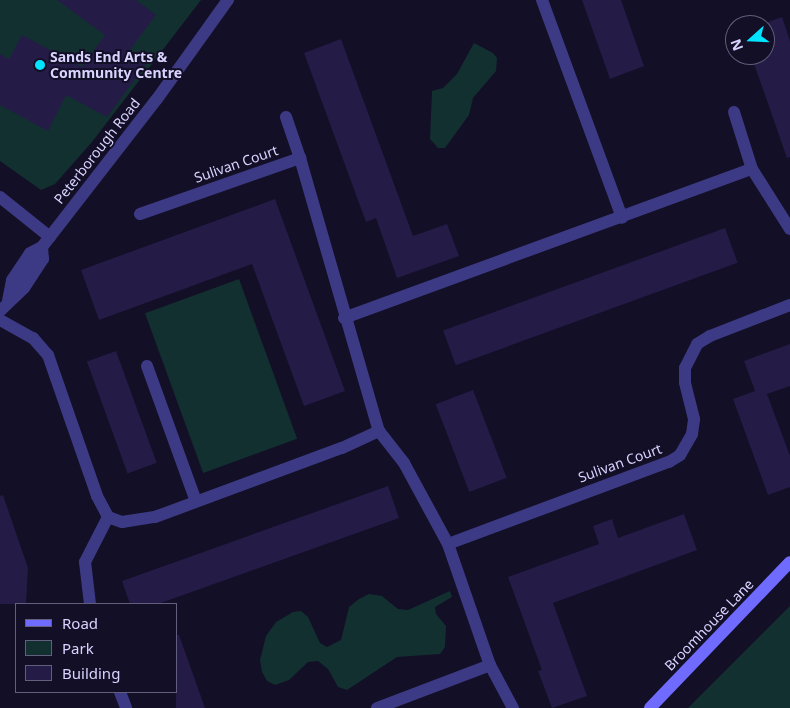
<!DOCTYPE html>
<style>
body{margin:0}
#map{position:relative;width:790px;height:708px;overflow:hidden;background:#130f26;font-family:"Noto Sans",sans-serif}
div>[style]{position:absolute}
[style*='--x']{left:calc(var(--x)*1px);top:calc(var(--y)*1px);width:calc(var(--w)*1px);rotate:calc(var(--a)*1deg)}
.green>*{inset:0;background:#12302f;transform-origin:0 0}
.building>*{inset:0;background:#241b47;transform-origin:0 0}
.lane>*{height:12px;margin:-6px;padding:0 6px;transform-origin:6px;border-radius:6px;background:#3d3a85}
.street>*{height:12px;margin:-6px;padding:0 6px;transform-origin:6px;border-radius:6px;background:#3d3a85}
.secondary>*{height:12px;margin:-6px;padding:0 6px;transform-origin:6px;border-radius:6px;background:#6f6bff}
.dots>*{width:14px;height:14px;translate:-50% -50%;box-sizing:border-box;border:2px solid #130f26;border-radius:50%}
span{translate:-50% -50%;white-space:nowrap;text-align:center;line-height:1.15;-webkit-text-stroke:4px #130f26;paint-order:stroke}
.poi-label{font-size:14px;color:#d9d4ff;font-weight:700}
.left{translate:0 -50%;text-align:left}
.street-label{font-size:14px;color:#d9d4ff}
.legend{position:absolute;left:15px;top:603px;width:162px;height:90px;box-sizing:border-box;background:#130f26;border:1px solid #625e7d;margin:0;padding:6px 9px;list-style:none;font-size:15px;color:#d9d4ff}
.legend li{display:flex;align-items:center;gap:10px;height:25px}
.legend b{width:25px;border:1px solid #625e7d}
.north{position:absolute;left:725px;top:15px;width:50px;height:50px;box-sizing:border-box;background:#130f26;border:1px solid #625e7d;border-radius:50%;rotate:250deg;font-size:14px;font-weight:700;line-height:20px;text-align:center;color:#d9d4ff}
.north::after{content:'';display:block;margin:auto;width:18px;height:22px;background:#00e5ff;clip-path:polygon(50% 0,100% 100%,50% 72%,0 100%)}
</style>
<div id="map">
<div class="green">
<div style="clip-path:polygon(0 0,201px 0,92px 142px,55px 184px,41px 190px,0 161px)"></div>
<div style="clip-path:polygon(474px 43px,493px 53px,497px 58px,496px 71px,473px 98px,469px 115px,445px 148px,438px 148px,430px 139px,432px 91px,443px 88px,457px 74px)"></div>
<div style="left:239px;top:279px;width:170px;height:100px;rotate:70deg"></div>
<div style="clip-path:polygon(450px 591px,452px 597px,435px 607px,436px 614px,446px 626px,445px 647px,440px 654px,397px 657px,347px 690px,338px 687px,328px 669px,318px 661px,308px 662px,289px 680px,275px 685px,267px 681px,262px 672px,260px 660px,266px 636px,276px 622px,293px 612px,301px 611px,308px 617px,320px 643px,327px 647px,341px 640px,349px 607px,359px 599px,369px 594px,382px 596px,398px 609px,408px 610px)"></div>
<div style="clip-path:polygon(790px 606px,790px 708px,688px 708px)"></div>
</div>
<div class="building">
<div style="clip-path:polygon(57px 0,136px 0,156px 15px,129px 51px,146px 64px,107px 117px,66px 95px,48px 131px,0 105px,0 54px,9px 59px,22px 35px,82px 67px,105px 35px)"></div>
<div style="clip-path:polygon(582px 0,621px 0,644px 66px,610px 79px)"></div>
<div style="clip-path:polygon(782px 17px,790px 41px,790px 157px,787px 158px,751px 55px,765px 55px,765px 25px,760px 25px)"></div>
<div style="clip-path:polygon(341px 39px,413px 236px,447px 224px,459px 256px,397px 278px,376px 218px,366px 222px,304px 53px)"></div>
<div style="clip-path:polygon(275px 199px,345px 391px,304px 406px,252px 264px,99px 320px,81px 270px)"></div>
<div style="left:725px;top:228px;width:37px;height:300px;rotate:70deg"></div>
<div style="clip-path:polygon(790px 344px,790px 386px,767px 394px,790px 456px,790px 487px,768px 495px,733px 399px,755px 391px,744px 361px)"></div>
<div style="left:116px;top:351px;width:119px;height:31px;rotate:70deg"></div>
<div style="left:473px;top:390px;width:94px;height:40px;rotate:69deg"></div>
<div style="clip-path:polygon(388px 486px,399px 518px,158px 604px,130px 604px,122px 581px)"></div>
<div style="clip-path:polygon(3px 495px,28px 568px,26px 604px,0 604px,0 496px)"></div>
<div style="clip-path:polygon(684px 514px,697px 550px,553px 603px,587px 696px,552px 708px,538px 671px,542px 670px,508px 577px,599px 544px,593px 526px,612px 519px,618px 538px)"></div>
<div style="clip-path:polygon(176px 635px,179px 635px,205px 708px,176px 708px)"></div>
</div>
<div class="lane">
<div style="--x:542;--y:0;--w:232;--a:69.8"></div>
<div style="--x:734;--y:112;--w:60;--a:72.5"></div>
<div style="--x:286;--y:117;--w:43;--a:71.1"></div>
<div style="--x:140;--y:214;--w:170;--a:-19.3"></div>
<div style="--x:300;--y:158;--w:284;--a:73.9"></div>
<div style="--x:379;--y:431;--w:41;--a:52"></div>
<div style="--x:404;--y:463;--w:92;--a:61.5"></div>
<div style="--x:448;--y:544;--w:128;--a:70.9"></div>
<div style="--x:490;--y:665;--w:49;--a:61.9"></div>
<div style="--x:9;--y:298;--w:61;--a:-57.1"></div>
<div style="--x:344;--y:318;--w:434;--a:-20.1"></div>
<div style="--x:752;--y:169;--w:71;--a:57.7"></div>
<div style="--x:0;--y:320;--w:38;--a:29"></div>
<div style="--x:33;--y:338;--w:23;--a:49"></div>
<div style="--x:48;--y:355;--w:149;--a:70.8"></div>
<div style="--x:97;--y:496;--w:24;--a:62"></div>
<div style="--x:108;--y:517;--w:15;--a:20"></div>
<div style="--x:122;--y:522;--w:33;--a:-9"></div>
<div style="--x:155;--y:517;--w:199;--a:-20.3"></div>
<div style="--x:342;--y:448;--w:41;--a:-24.7"></div>
<div style="--x:147;--y:366;--w:144;--a:70.1"></div>
<div style="--x:448;--y:544;--w:236;--a:-20.4"></div>
<div style="--x:669;--y:462;--w:13;--a:-32"></div>
<div style="--x:680;--y:455;--w:24;--a:-60"></div>
<div style="--x:692;--y:434;--w:15;--a:-82"></div>
<div style="--x:694;--y:419;--w:38;--a:-104"></div>
<div style="--x:685;--y:382;--w:14;--a:-90"></div>
<div style="--x:685;--y:368;--w:27;--a:-63"></div>
<div style="--x:697;--y:344;--w:15;--a:-32"></div>
<div style="--x:710;--y:336;--w:86;--a:-21.2"></div>
<div style="--x:90;--y:604;--w:42;--a:-96.8"></div>
<div style="--x:85;--y:562;--w:51;--a:-62.9"></div>
<div style="--x:120;--y:692;--w:17;--a:69"></div>
<div style="--x:377;--y:708;--w:121;--a:-20.8"></div>
</div>
<div class="street">
<div style="--x:0;--y:197;--w:64;--a:38.7"></div>
<div style="--x:8;--y:301;--w:21;--a:-79"></div>
<div style="--x:12;--y:280;--w:32;--a:-56"></div>
<div style="--x:30;--y:253;--w:13;--a:-27"></div>
<div style="--x:42;--y:247;--w:187;--a:-52.2"></div>
<div style="--x:157;--y:99;--w:122;--a:-54.4"></div>
<div style="--x:0;--y:311;--w:33;--a:-44"></div>
<div style="--x:24;--y:288;--w:35;--a:-57"></div>
<div style="--x:43;--y:259;--w:12;--a:-95"></div>
</div>
<div class="secondary">
<div style="--x:650;--y:708;--w:202;--a:-46.2"></div>
</div>
<div class="dots">
<div style="left:40px;top:65px;background:#00e5ff"></div>
</div>
<div class="poi-label">
<span class="left" style="left:50px;top:65px">Sands End Arts &amp;<br>Community Centre</span>
</div>
<div class="street-label">
<span style="left:97px;top:151px;rotate:-52deg">Peterborough Road</span>
<span style="left:236px;top:164px;rotate:-19deg">Sulivan Court</span>
<span style="left:620px;top:463px;rotate:-20deg">Sulivan Court</span>
<span style="left:709px;top:625px;rotate:-46deg">Broomhouse Lane</span>
</div>
<ul class="legend">
<li><b style="height:6px;background:#6f6bff"></b>Road</li>
<li><b style="height:14px;background:#12302f"></b>Park</li>
<li><b style="height:14px;background:#241b47"></b>Building</li>
</ul>
<div class="north">N</div>
</div>
